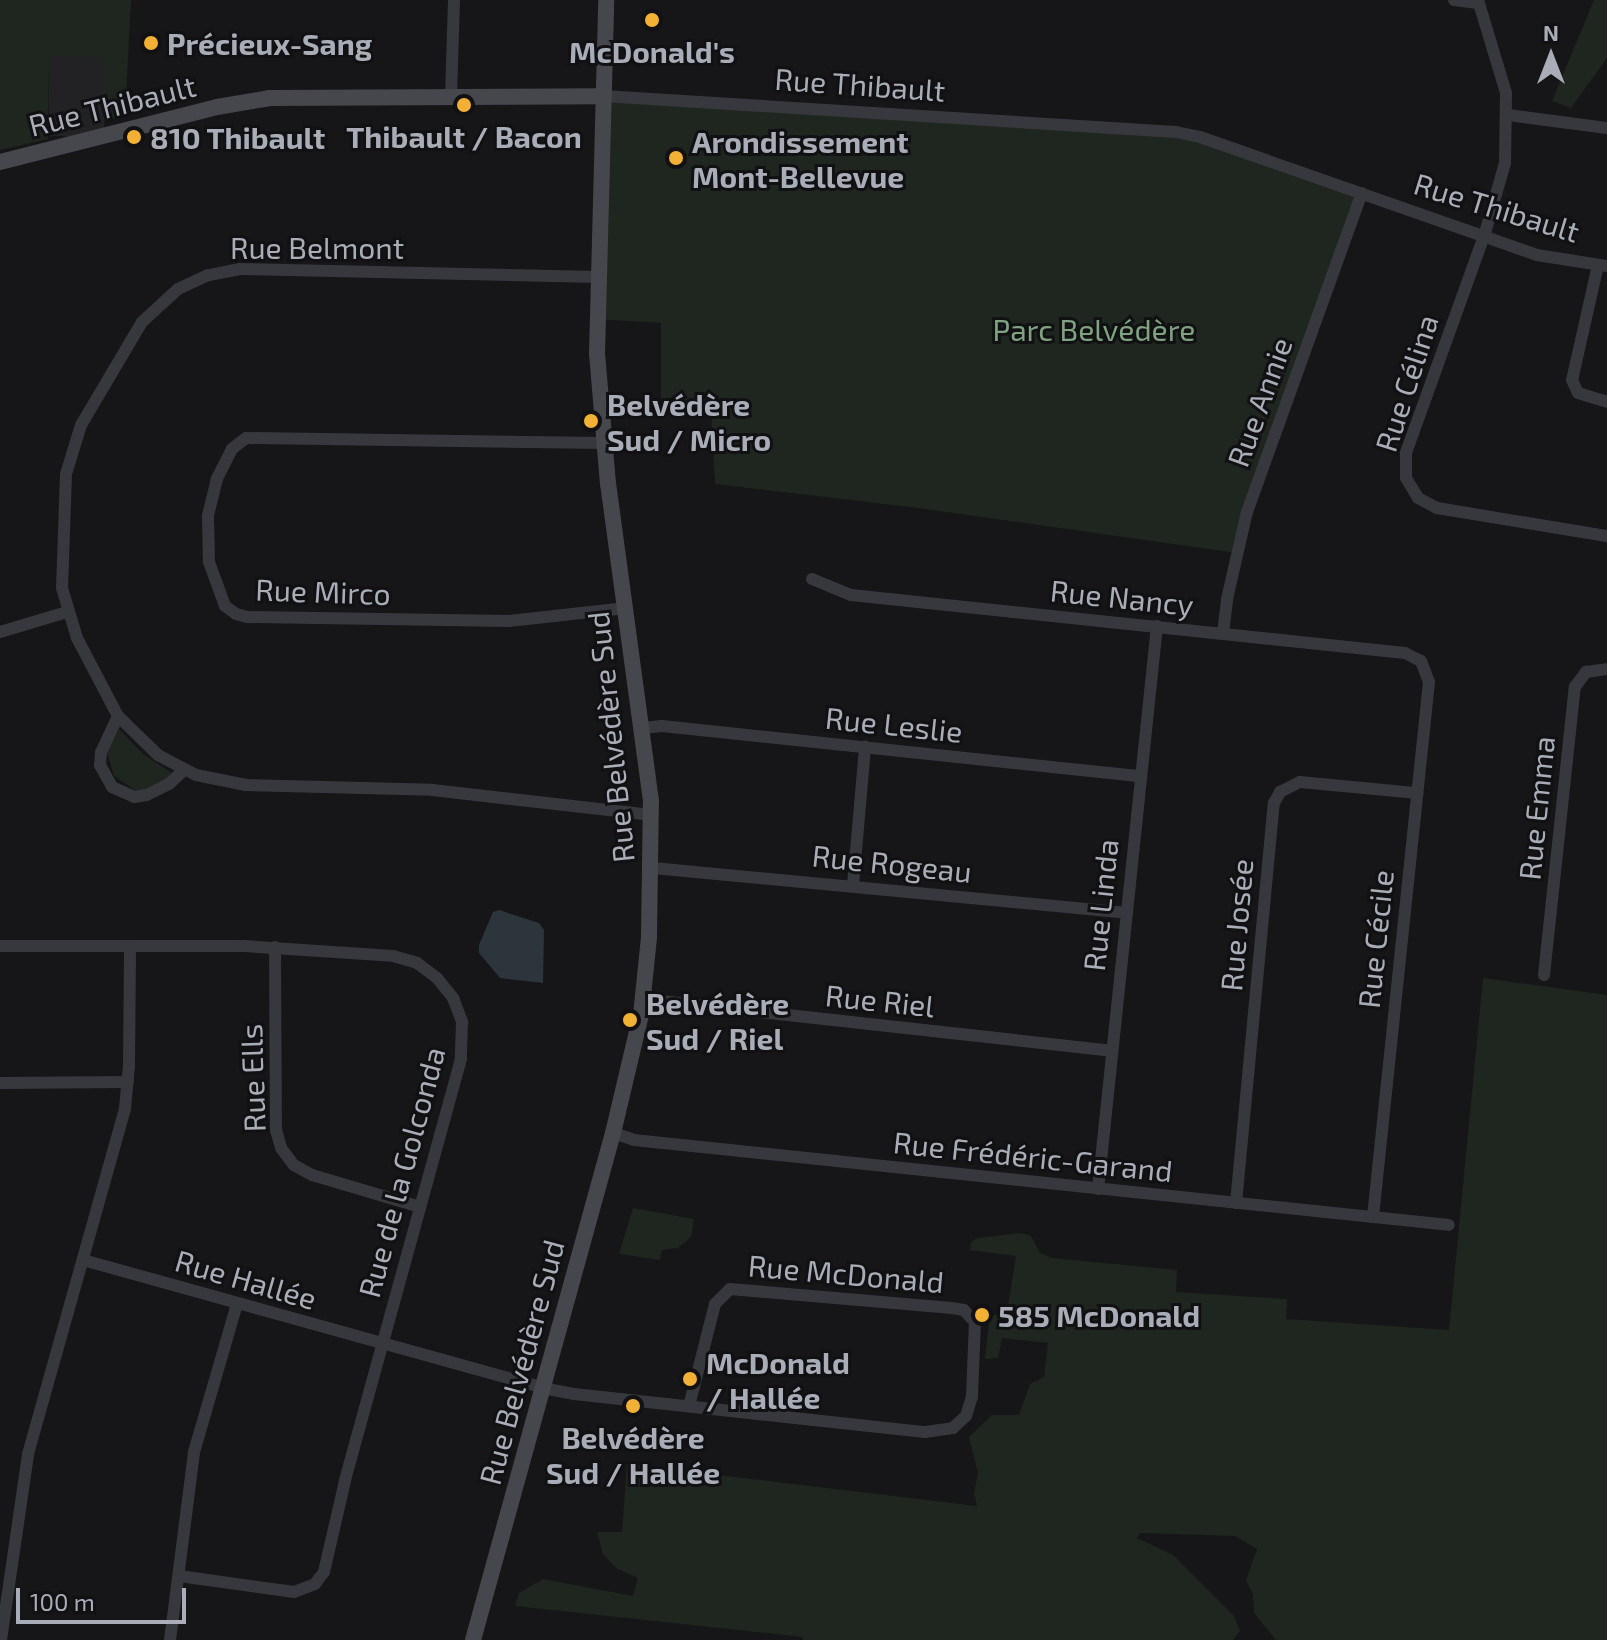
<!DOCTYPE html>
<meta charset="utf-8">
<style>
body{margin:0}
#map{position:relative;width:1607px;height:1640px;overflow:hidden;background:#161618;font-family:"Exo 2",sans-serif}
div>[style]{position:absolute}
[style*='--x']{left:calc(var(--x)*1px);top:calc(var(--y)*1px);width:calc(var(--w)*1px);rotate:calc(var(--a)*1deg)}
.built>*{inset:0;background:#222225;transform-origin:0 0}
.green>*{inset:0;background:#1e261f}
.water>*{inset:0;background:#2c353c}
.street>*{height:12px;margin:-6px;padding:0 6px;transform-origin:6px;border-radius:6px;background:#37383d}
.secondary>*{height:16px;margin:-8px;padding:0 8px;transform-origin:8px;border-radius:8px;background:#45474d}
.dots>*{width:22px;height:22px;translate:-50% -50%;box-sizing:border-box;border:4px solid #111113;border-radius:50%}
span{translate:-50% -50%;white-space:nowrap;text-align:center;line-height:1.15;-webkit-text-stroke:6px #111113;paint-order:stroke}
.poi-label{font-size:30px;color:#a8adb8;font-weight:700}
.left{translate:0 -50%;text-align:left}
.street-label{font-size:30px;color:#a8adb8}
.park-label{font-size:30px;color:#7fa381}
.north{position:absolute;left:1511px;top:16px;width:80px;height:80px;-webkit-text-stroke:6px #111113;paint-order:stroke;rotate:0deg;font-size:22px;font-weight:700;line-height:32px;text-align:center;color:#a8adb8}
.north::after{content:'';display:block;margin:auto;width:28px;height:36px;background:#a8adb8;clip-path:polygon(50% 0,100% 100%,50% 72%,0 100%)}
.scale{position:absolute;left:16px;top:1588px;width:170px;height:36px;box-sizing:border-box;border:4px solid #a8adb8;border-top:0;padding-left:10px;font-size:24px;line-height:28px;white-space:nowrap;color:#a8adb8;-webkit-text-stroke:6px #111113;paint-order:stroke}
</style>
<div id="map">
<div class="built">
<div style="left:49px;top:13px;width:55px;height:123px"></div>
</div>
<div class="green">
<div style="clip-path:polygon(0 0,131px 0,125px 116px,103px 122px,103px 57px,49px 56px,48px 139px,0 150px)"></div>
<div style="clip-path:polygon(1594px 0,1607px 0,1607px 58px,1571px 108px,1552px 101px)"></div>
<div style="clip-path:polygon(603px 96px,1164px 130px,1362px 193px,1237px 553px,918px 508px,715px 484px,711px 407px,661px 405px,661px 323px,597px 319px)"></div>
<div style="clip-path:polygon(119px 729px,143px 754px,172px 773px,167px 780px,144px 790px,135px 790px,114px 776px,107px 752px)"></div>
<div style="clip-path:polygon(1483px 978px,1607px 995px,1607px 1640px,1276px 1640px,1254px 1613px,1253px 1594px,1246px 1580px,1257px 1549px,1235px 1536px,1140px 1533px,1137px 1538px,1173px 1555px,1234px 1616px,1240px 1631px,1233px 1640px,803px 1640px,803px 1637px,515px 1606px,519px 1593px,543px 1579px,633px 1596px,638px 1578px,616px 1568px,603px 1554px,597px 1532px,622px 1532px,627px 1464px,977px 1506px,974px 1493px,978px 1473px,969px 1437px,992px 1415px,1019px 1415px,1030px 1384px,1044px 1377px,1048px 1343px,1002px 1338px,998px 1358px,985px 1359px,989px 1321px,994px 1315px,1007px 1312px,1016px 1256px,970px 1250px,971px 1242px,977px 1238px,1021px 1233px,1031px 1236px,1040px 1253px,1052px 1258px,1177px 1270px,1176px 1292px,1287px 1299px,1286px 1319px,1449px 1330px)"></div>
<div style="clip-path:polygon(633px 1208px,694px 1219px,691px 1237px,678px 1248px,662px 1250px,660px 1260px,619px 1254px)"></div>
</div>
<div class="water">
<div style="clip-path:polygon(499px 910px,539px 923px,544px 930px,543px 983px,500px 978px,479px 953px,479px 945px,493px 912px)"></div>
</div>
<div class="street">
<div style="--x:1454;--y:0;--w:24;--a:7"></div>
<div style="--x:1478;--y:0;--w:97;--a:73.2"></div>
<div style="--x:1506;--y:93;--w:70;--a:90.8"></div>
<div style="--x:1505;--y:163;--w:76;--a:106"></div>
<div style="--x:1484;--y:236;--w:231;--a:109.8"></div>
<div style="--x:1406;--y:453;--w:25;--a:90"></div>
<div style="--x:1406;--y:478;--w:23;--a:59"></div>
<div style="--x:1418;--y:498;--w:21;--a:28"></div>
<div style="--x:1437;--y:508;--w:172;--a:9.4"></div>
<div style="--x:451;--y:96;--w:96;--a:-88.2"></div>
<div style="--x:603;--y:96;--w:574;--a:3.6"></div>
<div style="--x:1176;--y:132;--w:25;--a:12"></div>
<div style="--x:1200;--y:137;--w:357;--a:19.3"></div>
<div style="--x:1537;--y:255;--w:71;--a:8.9"></div>
<div style="--x:1508;--y:115;--w:100;--a:7.5"></div>
<div style="--x:1598;--y:265;--w:118;--a:102.7"></div>
<div style="--x:1572;--y:380;--w:14;--a:65"></div>
<div style="--x:1578;--y:393;--w:30;--a:17"></div>
<div style="--x:598;--y:277;--w:358;--a:-178.7"></div>
<div style="--x:240;--y:269;--w:33;--a:169"></div>
<div style="--x:208;--y:275;--w:33;--a:155"></div>
<div style="--x:178;--y:289;--w:49;--a:137.5"></div>
<div style="--x:142;--y:322;--w:120;--a:120.6"></div>
<div style="--x:81;--y:425;--w:51;--a:107"></div>
<div style="--x:66;--y:474;--w:114;--a:92"></div>
<div style="--x:62;--y:588;--w:52;--a:73.3"></div>
<div style="--x:77;--y:638;--w:88;--a:62.3"></div>
<div style="--x:118;--y:716;--w:56;--a:44.3"></div>
<div style="--x:158;--y:755;--w:43;--a:27.8"></div>
<div style="--x:196;--y:775;--w:51;--a:11.3"></div>
<div style="--x:246;--y:785;--w:186;--a:1.5"></div>
<div style="--x:432;--y:790;--w:220;--a:6.5"></div>
<div style="--x:604;--y:443;--w:358;--a:-179.2"></div>
<div style="--x:246;--y:438;--w:18;--a:142"></div>
<div style="--x:232;--y:449;--w:34;--a:117"></div>
<div style="--x:217;--y:479;--w:38;--a:104"></div>
<div style="--x:208;--y:516;--w:46;--a:88.8"></div>
<div style="--x:209;--y:562;--w:47;--a:70"></div>
<div style="--x:225;--y:606;--w:14;--a:36"></div>
<div style="--x:236;--y:614;--w:11;--a:15"></div>
<div style="--x:247;--y:617;--w:262;--a:0.9"></div>
<div style="--x:509;--y:621;--w:118;--a:-6.3"></div>
<div style="--x:812;--y:579;--w:42;--a:22.3"></div>
<div style="--x:851;--y:595;--w:557;--a:5.98"></div>
<div style="--x:1405;--y:653;--w:18;--a:27"></div>
<div style="--x:1421;--y:661;--w:22;--a:69"></div>
<div style="--x:1429;--y:682;--w:538;--a:95.98"></div>
<div style="--x:0;--y:632;--w:70;--a:-16.6"></div>
<div style="--x:1223;--y:633;--w:34;--a:-83"></div>
<div style="--x:1227;--y:599;--w:89;--a:-77.1"></div>
<div style="--x:1247;--y:512;--w:339;--a:-70.2"></div>
<div style="--x:118;--y:716;--w:40;--a:115"></div>
<div style="--x:101;--y:752;--w:13;--a:94"></div>
<div style="--x:100;--y:765;--w:25;--a:61"></div>
<div style="--x:112;--y:787;--w:24;--a:24"></div>
<div style="--x:134;--y:797;--w:13;--a:-9"></div>
<div style="--x:147;--y:795;--w:25;--a:-27"></div>
<div style="--x:169;--y:784;--w:21;--a:-43"></div>
<div style="--x:643;--y:728;--w:19;--a:-6"></div>
<div style="--x:662;--y:726;--w:481;--a:6"></div>
<div style="--x:653;--y:868;--w:474;--a:5.4"></div>
<div style="--x:853;--y:885;--w:139;--a:-85"></div>
<div style="--x:0;--y:946;--w:244;--a:0"></div>
<div style="--x:244;--y:946;--w:149;--a:3.8"></div>
<div style="--x:393;--y:956;--w:25;--a:16"></div>
<div style="--x:417;--y:963;--w:25;--a:37"></div>
<div style="--x:437;--y:978;--w:26;--a:51"></div>
<div style="--x:453;--y:998;--w:26;--a:69"></div>
<div style="--x:462;--y:1022;--w:37;--a:92"></div>
<div style="--x:461;--y:1059;--w:438;--a:105.4"></div>
<div style="--x:345;--y:1481;--w:93;--a:103"></div>
<div style="--x:324;--y:1572;--w:15;--a:127"></div>
<div style="--x:315;--y:1584;--w:22;--a:159"></div>
<div style="--x:294;--y:1592;--w:116;--a:-172.1"></div>
<div style="--x:275;--y:947;--w:183;--a:89.7"></div>
<div style="--x:276;--y:1130;--w:19;--a:74"></div>
<div style="--x:281;--y:1148;--w:21;--a:53"></div>
<div style="--x:294;--y:1165;--w:21;--a:29"></div>
<div style="--x:312;--y:1175;--w:113;--a:16.5"></div>
<div style="--x:1544;--y:975;--w:290;--a:-83.9"></div>
<div style="--x:1575;--y:687;--w:19;--a:-54"></div>
<div style="--x:1586;--y:672;--w:21;--a:-8"></div>
<div style="--x:643;--y:999;--w:471;--a:6.3"></div>
<div style="--x:0;--y:1083;--w:128;--a:-0.4"></div>
<div style="--x:613;--y:1133;--w:22;--a:18"></div>
<div style="--x:634;--y:1140;--w:819;--a:5.95"></div>
<div style="--x:1098;--y:1189;--w:566;--a:-84.02"></div>
<div style="--x:1236;--y:1203;--w:402;--a:-84.6"></div>
<div style="--x:1274;--y:803;--w:13;--a:-61"></div>
<div style="--x:1280;--y:792;--w:22;--a:-27"></div>
<div style="--x:1300;--y:782;--w:118;--a:5.4"></div>
<div style="--x:83;--y:1260;--w:477;--a:15.5"></div>
<div style="--x:543;--y:1388;--w:32;--a:11"></div>
<div style="--x:574;--y:1394;--w:353;--a:6.2"></div>
<div style="--x:925;--y:1432;--w:28;--a:-8"></div>
<div style="--x:953;--y:1428;--w:18;--a:-43"></div>
<div style="--x:966;--y:1416;--w:21;--a:-73"></div>
<div style="--x:972;--y:1396;--w:74;--a:-87.7"></div>
<div style="--x:975;--y:1322;--w:16;--a:-133"></div>
<div style="--x:964;--y:1310;--w:12;--a:-171"></div>
<div style="--x:952;--y:1308;--w:223;--a:-175.1"></div>
<div style="--x:730;--y:1289;--w:21;--a:135"></div>
<div style="--x:715;--y:1304;--w:105;--a:104.3"></div>
<div style="--x:1;--y:1640;--w:188;--a:-81.7"></div>
<div style="--x:28;--y:1454;--w:359;--a:-74.3"></div>
<div style="--x:125;--y:1108;--w:42;--a:-84.6"></div>
<div style="--x:129;--y:1066;--w:120;--a:-89.5"></div>
<div style="--x:170;--y:1640;--w:190;--a:-82.7"></div>
<div style="--x:194;--y:1452;--w:154;--a:-73.8"></div>
</div>
<div class="secondary">
<div style="--x:0;--y:162;--w:224;--a:-14.2"></div>
<div style="--x:217;--y:107;--w:54;--a:-9.6"></div>
<div style="--x:270;--y:98;--w:333;--a:-0.3"></div>
<div style="--x:473;--y:1640;--w:526;--a:-74.56"></div>
<div style="--x:613;--y:1133;--w:121;--a:-76.7"></div>
<div style="--x:641;--y:1015;--w:78;--a:-84.1"></div>
<div style="--x:649;--y:937;--w:136;--a:-89.2"></div>
<div style="--x:651;--y:801;--w:320;--a:-97.7"></div>
<div style="--x:608;--y:484;--w:130;--a:-94.8"></div>
<div style="--x:597;--y:354;--w:354;--a:-88.5"></div>
</div>
<div class="dots">
<div style="left:652px;top:20px;background:#f2b134"></div>
<div style="left:151px;top:43px;background:#f2b134"></div>
<div style="left:464px;top:105px;background:#f2b134"></div>
<div style="left:134px;top:137px;background:#f2b134"></div>
<div style="left:676px;top:158px;background:#f2b134"></div>
<div style="left:591px;top:421px;background:#f2b134"></div>
<div style="left:630px;top:1020px;background:#f2b134"></div>
<div style="left:982px;top:1315px;background:#f2b134"></div>
<div style="left:690px;top:1379px;background:#f2b134"></div>
<div style="left:633px;top:1406px;background:#f2b134"></div>
</div>
<div class="poi-label">
<span class="left" style="left:167px;top:43px">Précieux-Sang</span>
<span style="left:652px;top:51px">McDonald's</span>
<span style="left:464px;top:136px">Thibault / Bacon</span>
<span class="left" style="left:150px;top:137px">810 Thibault</span>
<span class="left" style="left:692px;top:158px">Arondissement<br>Mont-Bellevue</span>
<span class="left" style="left:607px;top:421px">Belvédère<br>Sud / Micro</span>
<span class="left" style="left:646px;top:1020px">Belvédère<br>Sud / Riel</span>
<span class="left" style="left:998px;top:1315px">585 McDonald</span>
<span class="left" style="left:706px;top:1379px">McDonald<br>/ Hallée</span>
<span style="left:633px;top:1454px">Belvédère<br>Sud / Hallée</span>
</div>
<div class="street-label">
<span style="left:860px;top:84px;rotate:4deg">Rue Thibault</span>
<span style="left:112px;top:105px;rotate:-14deg">Rue Thibault</span>
<span style="left:1497px;top:207px;rotate:17deg">Rue Thibault</span>
<span style="left:317px;top:247px">Rue Belmont</span>
<span style="left:1406px;top:383px;rotate:-72deg">Rue Célina</span>
<span style="left:1259px;top:402px;rotate:-70deg">Rue Annie</span>
<span style="left:323px;top:591px;rotate:2deg">Rue Mirco</span>
<span style="left:1122px;top:597px;rotate:6deg">Rue Nancy</span>
<span style="left:894px;top:724px;rotate:6deg">Rue Leslie</span>
<span style="left:610px;top:737px;rotate:-96deg">Rue Belvédère Sud</span>
<span style="left:1536px;top:808px;rotate:-84deg">Rue Emma</span>
<span style="left:892px;top:863px;rotate:6deg">Rue Rogeau</span>
<span style="left:1100px;top:905px;rotate:-84deg">Rue Linda</span>
<span style="left:1236px;top:925px;rotate:-85deg">Rue Josée</span>
<span style="left:1375px;top:939px;rotate:-84deg">Rue Cécile</span>
<span style="left:880px;top:1000px;rotate:6deg">Rue Riel</span>
<span style="left:252px;top:1078px;rotate:-92deg">Rue Ells</span>
<span style="left:1033px;top:1156px;rotate:6deg">Rue Frédéric-Garand</span>
<span style="left:401px;top:1172px;rotate:-75deg">Rue de la Golconda</span>
<span style="left:846px;top:1273px;rotate:5deg">Rue McDonald</span>
<span style="left:246px;top:1279px;rotate:16deg">Rue Hallée</span>
<span style="left:521px;top:1362px;rotate:-75deg">Rue Belvédère Sud</span>
</div>
<div class="park-label">
<span style="left:1094px;top:329px">Parc Belvédère</span>
</div>
<div class="north">N</div>
<div class="scale">100 m</div>
</div>
